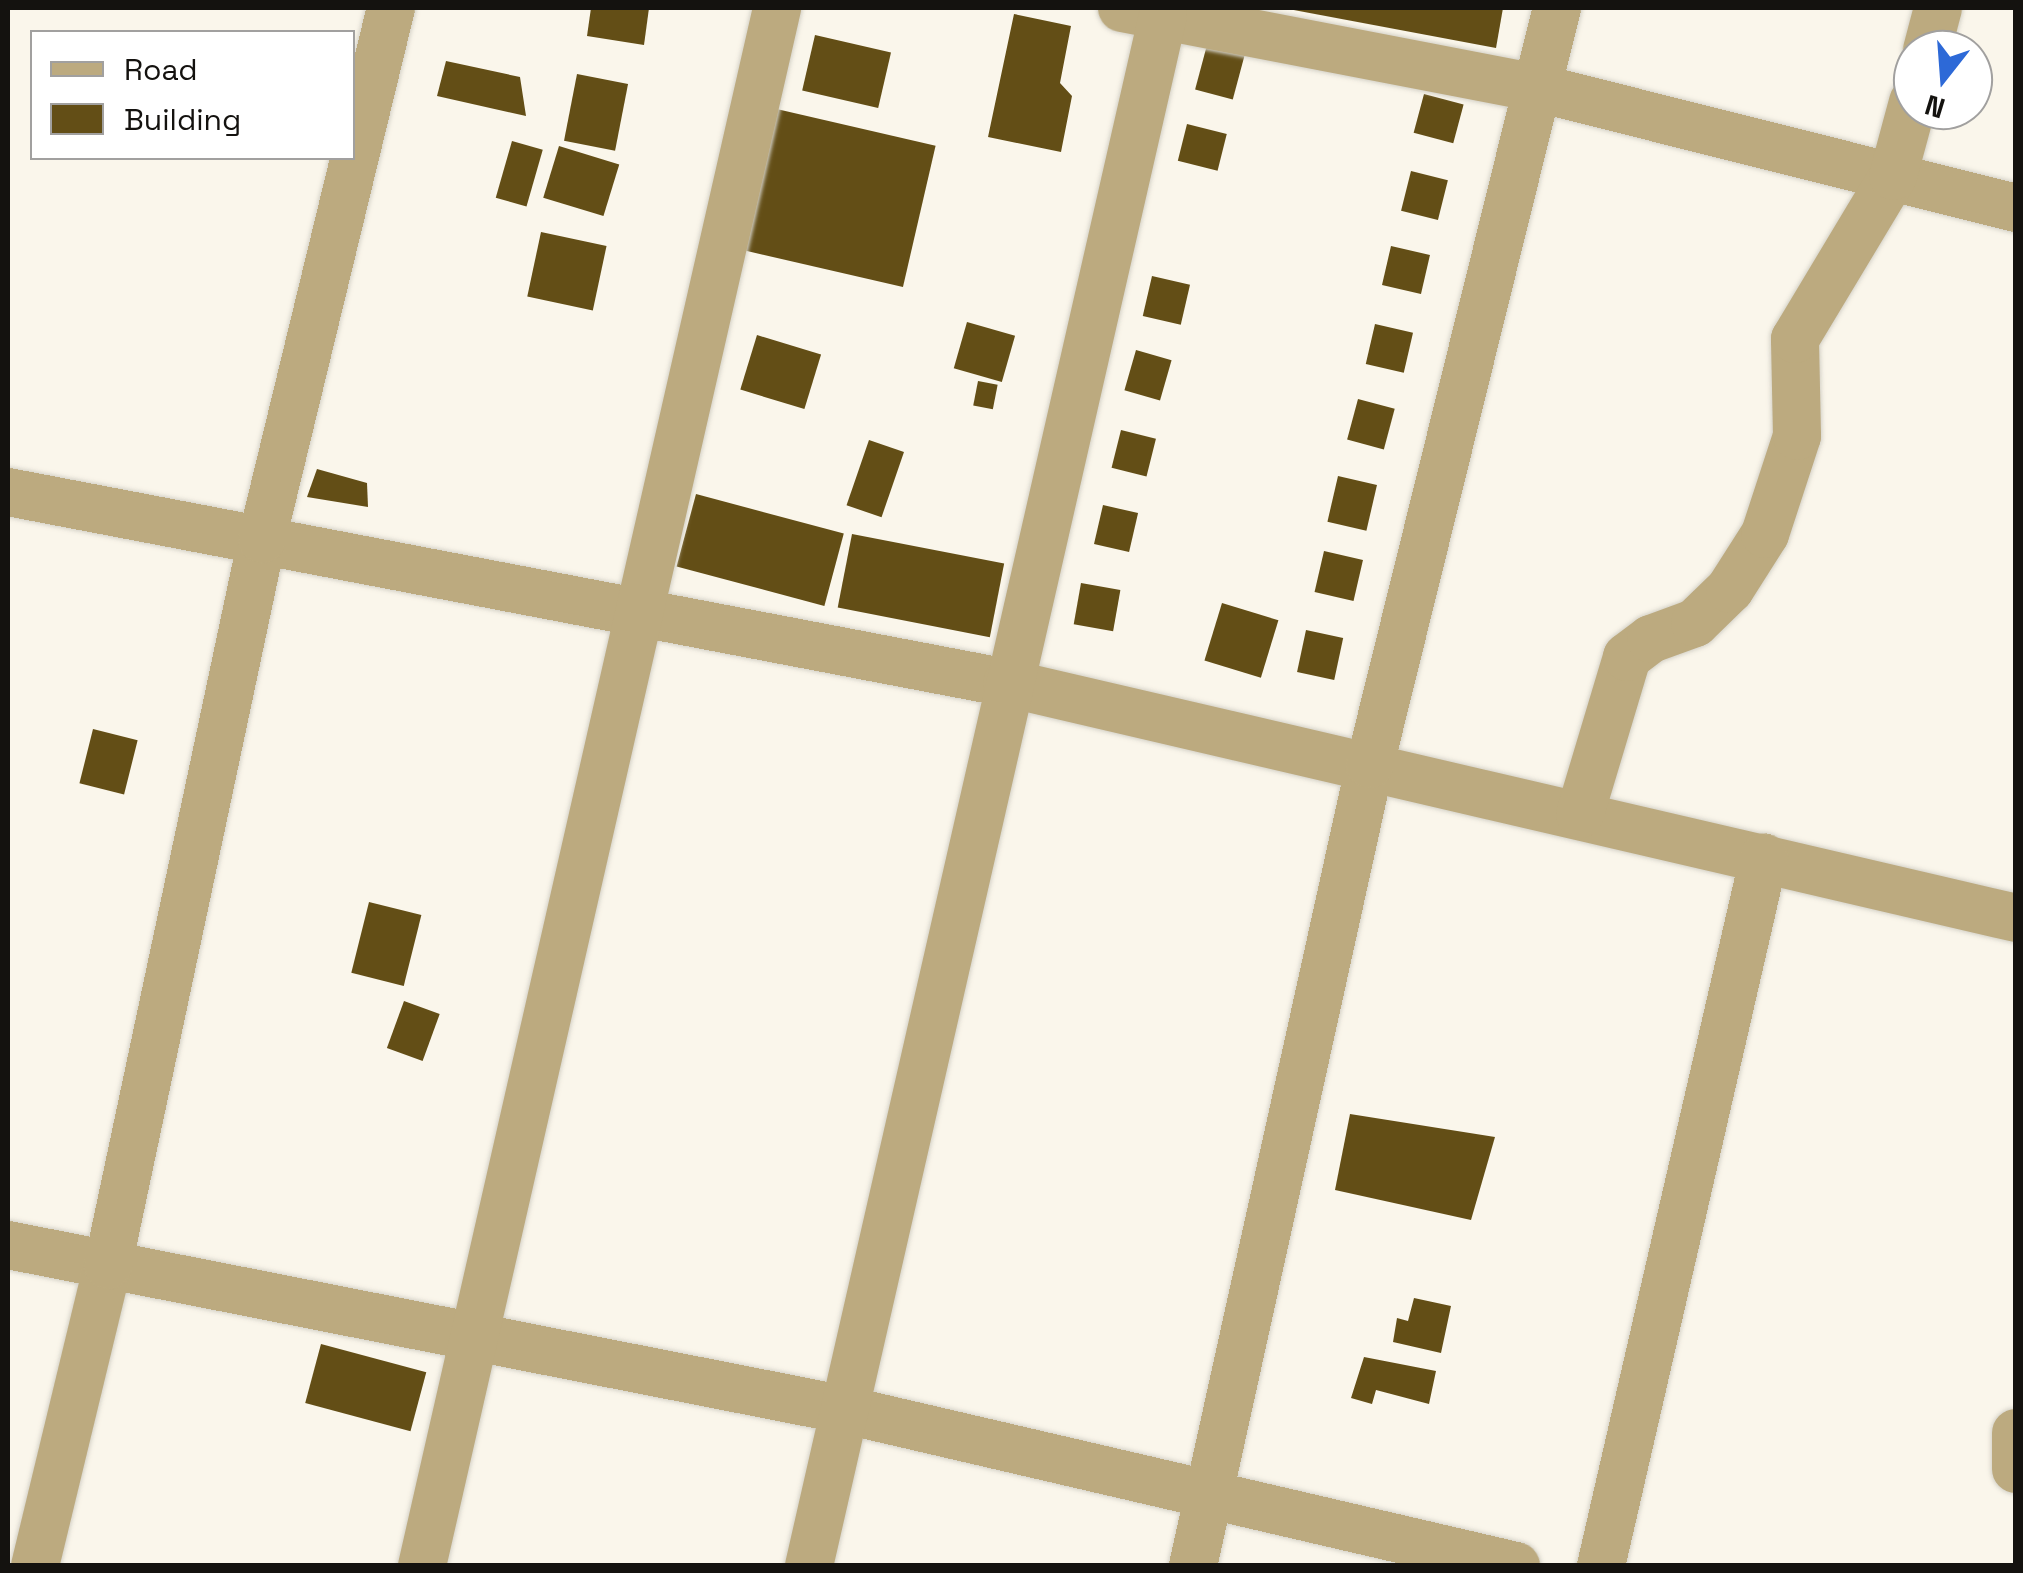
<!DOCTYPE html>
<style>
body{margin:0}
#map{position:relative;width:2023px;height:1573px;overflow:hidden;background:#faf6eb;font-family:"Space Grotesk",sans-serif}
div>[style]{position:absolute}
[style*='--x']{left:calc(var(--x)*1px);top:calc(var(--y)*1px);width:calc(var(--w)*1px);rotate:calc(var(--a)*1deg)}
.building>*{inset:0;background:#634e16;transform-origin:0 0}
.roads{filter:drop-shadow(0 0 2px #d5d2c8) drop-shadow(0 0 2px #d5d2c8)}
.minor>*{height:48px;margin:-24px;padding:0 24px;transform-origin:24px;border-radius:24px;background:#bcaa7f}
span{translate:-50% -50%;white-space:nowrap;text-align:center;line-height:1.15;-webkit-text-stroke:10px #fff;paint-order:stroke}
.frame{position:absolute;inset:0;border:10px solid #14120f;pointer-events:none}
.legend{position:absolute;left:30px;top:30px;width:325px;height:130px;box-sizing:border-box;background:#fff;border:2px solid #a1a09f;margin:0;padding:12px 18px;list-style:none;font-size:30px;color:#14120f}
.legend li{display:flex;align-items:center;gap:20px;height:50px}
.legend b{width:50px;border:2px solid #a1a09f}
.north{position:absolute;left:1893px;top:30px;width:100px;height:100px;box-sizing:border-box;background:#fff;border:2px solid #a1a09f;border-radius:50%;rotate:197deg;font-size:28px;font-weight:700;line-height:40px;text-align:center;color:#14120f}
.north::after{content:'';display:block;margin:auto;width:35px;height:45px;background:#2d69d7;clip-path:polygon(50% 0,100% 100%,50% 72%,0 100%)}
</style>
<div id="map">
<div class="building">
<div style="clip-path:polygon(591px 8px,649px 8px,644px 45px,587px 36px)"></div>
<div style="clip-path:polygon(1283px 8px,1503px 8px,1496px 48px)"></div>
<div style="clip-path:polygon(1014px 14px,1071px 26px,1060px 83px,1072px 96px,1061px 152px,988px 137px)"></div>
<div style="left:815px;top:35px;width:78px;height:57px;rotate:13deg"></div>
<div style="left:1207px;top:45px;width:39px;height:46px;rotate:15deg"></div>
<div style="clip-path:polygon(446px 61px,520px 77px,526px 116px,437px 96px)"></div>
<div style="left:577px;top:74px;width:52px;height:68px;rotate:11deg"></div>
<div style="left:1424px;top:94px;width:41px;height:40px;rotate:15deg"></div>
<div style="left:768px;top:107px;width:172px;height:145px;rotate:13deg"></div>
<div style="left:1187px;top:124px;width:41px;height:38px;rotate:14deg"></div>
<div style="left:512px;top:141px;width:32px;height:59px;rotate:16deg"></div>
<div style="left:559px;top:146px;width:63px;height:54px;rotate:17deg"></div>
<div style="left:1411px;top:171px;width:38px;height:41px;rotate:14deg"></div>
<div style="left:541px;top:232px;width:67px;height:66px;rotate:12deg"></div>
<div style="left:1391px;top:246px;width:40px;height:40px;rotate:13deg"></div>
<div style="left:1152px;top:276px;width:39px;height:41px;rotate:13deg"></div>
<div style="left:967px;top:322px;width:50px;height:48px;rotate:16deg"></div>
<div style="left:1375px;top:324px;width:39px;height:41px;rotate:13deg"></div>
<div style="left:757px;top:335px;width:67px;height:57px;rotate:17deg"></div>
<div style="left:1136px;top:350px;width:37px;height:42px;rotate:16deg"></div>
<div style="left:978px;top:381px;width:20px;height:25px;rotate:11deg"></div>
<div style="left:1358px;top:399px;width:38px;height:42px;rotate:15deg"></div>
<div style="left:1121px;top:430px;width:36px;height:39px;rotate:14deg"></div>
<div style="left:869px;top:440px;width:37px;height:69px;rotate:19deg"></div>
<div style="clip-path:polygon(317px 469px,367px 483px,368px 507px,307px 497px)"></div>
<div style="left:1338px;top:476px;width:40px;height:47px;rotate:13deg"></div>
<div style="left:696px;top:494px;width:153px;height:75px;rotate:15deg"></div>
<div style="left:1103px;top:505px;width:36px;height:40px;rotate:13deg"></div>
<div style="left:852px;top:534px;width:155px;height:75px;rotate:11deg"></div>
<div style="left:1324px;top:551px;width:40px;height:42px;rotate:13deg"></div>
<div style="left:1081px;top:583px;width:40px;height:42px;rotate:10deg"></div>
<div style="left:1222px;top:603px;width:59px;height:60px;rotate:17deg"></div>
<div style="left:1306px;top:630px;width:38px;height:43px;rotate:12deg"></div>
<div style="left:93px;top:729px;width:46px;height:56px;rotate:14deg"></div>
<div style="left:369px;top:902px;width:54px;height:73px;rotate:14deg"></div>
<div style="left:404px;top:1001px;width:38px;height:50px;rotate:20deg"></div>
<div style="clip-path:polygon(1350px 1114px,1495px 1137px,1471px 1220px,1335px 1190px)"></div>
<div style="clip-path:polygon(1414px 1298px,1451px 1306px,1441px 1353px,1393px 1342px,1397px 1318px,1408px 1321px)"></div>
<div style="left:321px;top:1344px;width:109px;height:61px;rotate:15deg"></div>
<div style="clip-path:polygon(1364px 1357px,1436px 1371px,1429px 1404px,1376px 1390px,1372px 1404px,1351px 1398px)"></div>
</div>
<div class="roads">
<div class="minor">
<div style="--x:1122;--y:8;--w:424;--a:10.9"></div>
<div style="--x:1538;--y:88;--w:493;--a:14.1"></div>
<div style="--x:1927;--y:50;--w:43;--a:-75.3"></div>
<div style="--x:8;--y:492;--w:1017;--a:10.82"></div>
<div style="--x:1007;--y:683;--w:1036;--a:13.11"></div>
<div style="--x:1580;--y:814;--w:164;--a:-73.3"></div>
<div style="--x:1627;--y:657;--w:30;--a:-37"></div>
<div style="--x:1651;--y:639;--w:47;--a:-20"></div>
<div style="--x:1695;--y:623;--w:49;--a:-44.2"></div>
<div style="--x:1730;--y:589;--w:65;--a:-57.5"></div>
<div style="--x:1765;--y:534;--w:103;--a:-71.9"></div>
<div style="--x:1797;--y:436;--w:97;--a:-91.2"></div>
<div style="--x:1795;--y:339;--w:190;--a:-59"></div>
<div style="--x:1893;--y:176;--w:77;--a:-74.9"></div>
<div style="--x:8;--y:1245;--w:854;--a:11.14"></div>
<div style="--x:846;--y:1410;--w:688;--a:13.11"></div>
<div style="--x:2016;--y:1433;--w:36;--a:90"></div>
<div style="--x:35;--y:1566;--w:310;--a:-76.4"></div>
<div style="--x:108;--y:1265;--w:742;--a:-78.02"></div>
<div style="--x:262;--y:539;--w:546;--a:-76.35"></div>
<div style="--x:422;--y:1566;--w:1598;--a:-77.16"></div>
<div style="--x:809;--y:1566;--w:1590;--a:-77.14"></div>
<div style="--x:1193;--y:1566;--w:821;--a:-77.55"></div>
<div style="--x:1370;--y:764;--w:779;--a:-76.11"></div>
<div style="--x:1601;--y:1566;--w:727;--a:-77.05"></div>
</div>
</div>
<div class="frame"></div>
<ul class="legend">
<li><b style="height:12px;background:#bcaa7f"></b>Road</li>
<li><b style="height:28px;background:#634e16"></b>Building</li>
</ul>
<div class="north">N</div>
</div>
